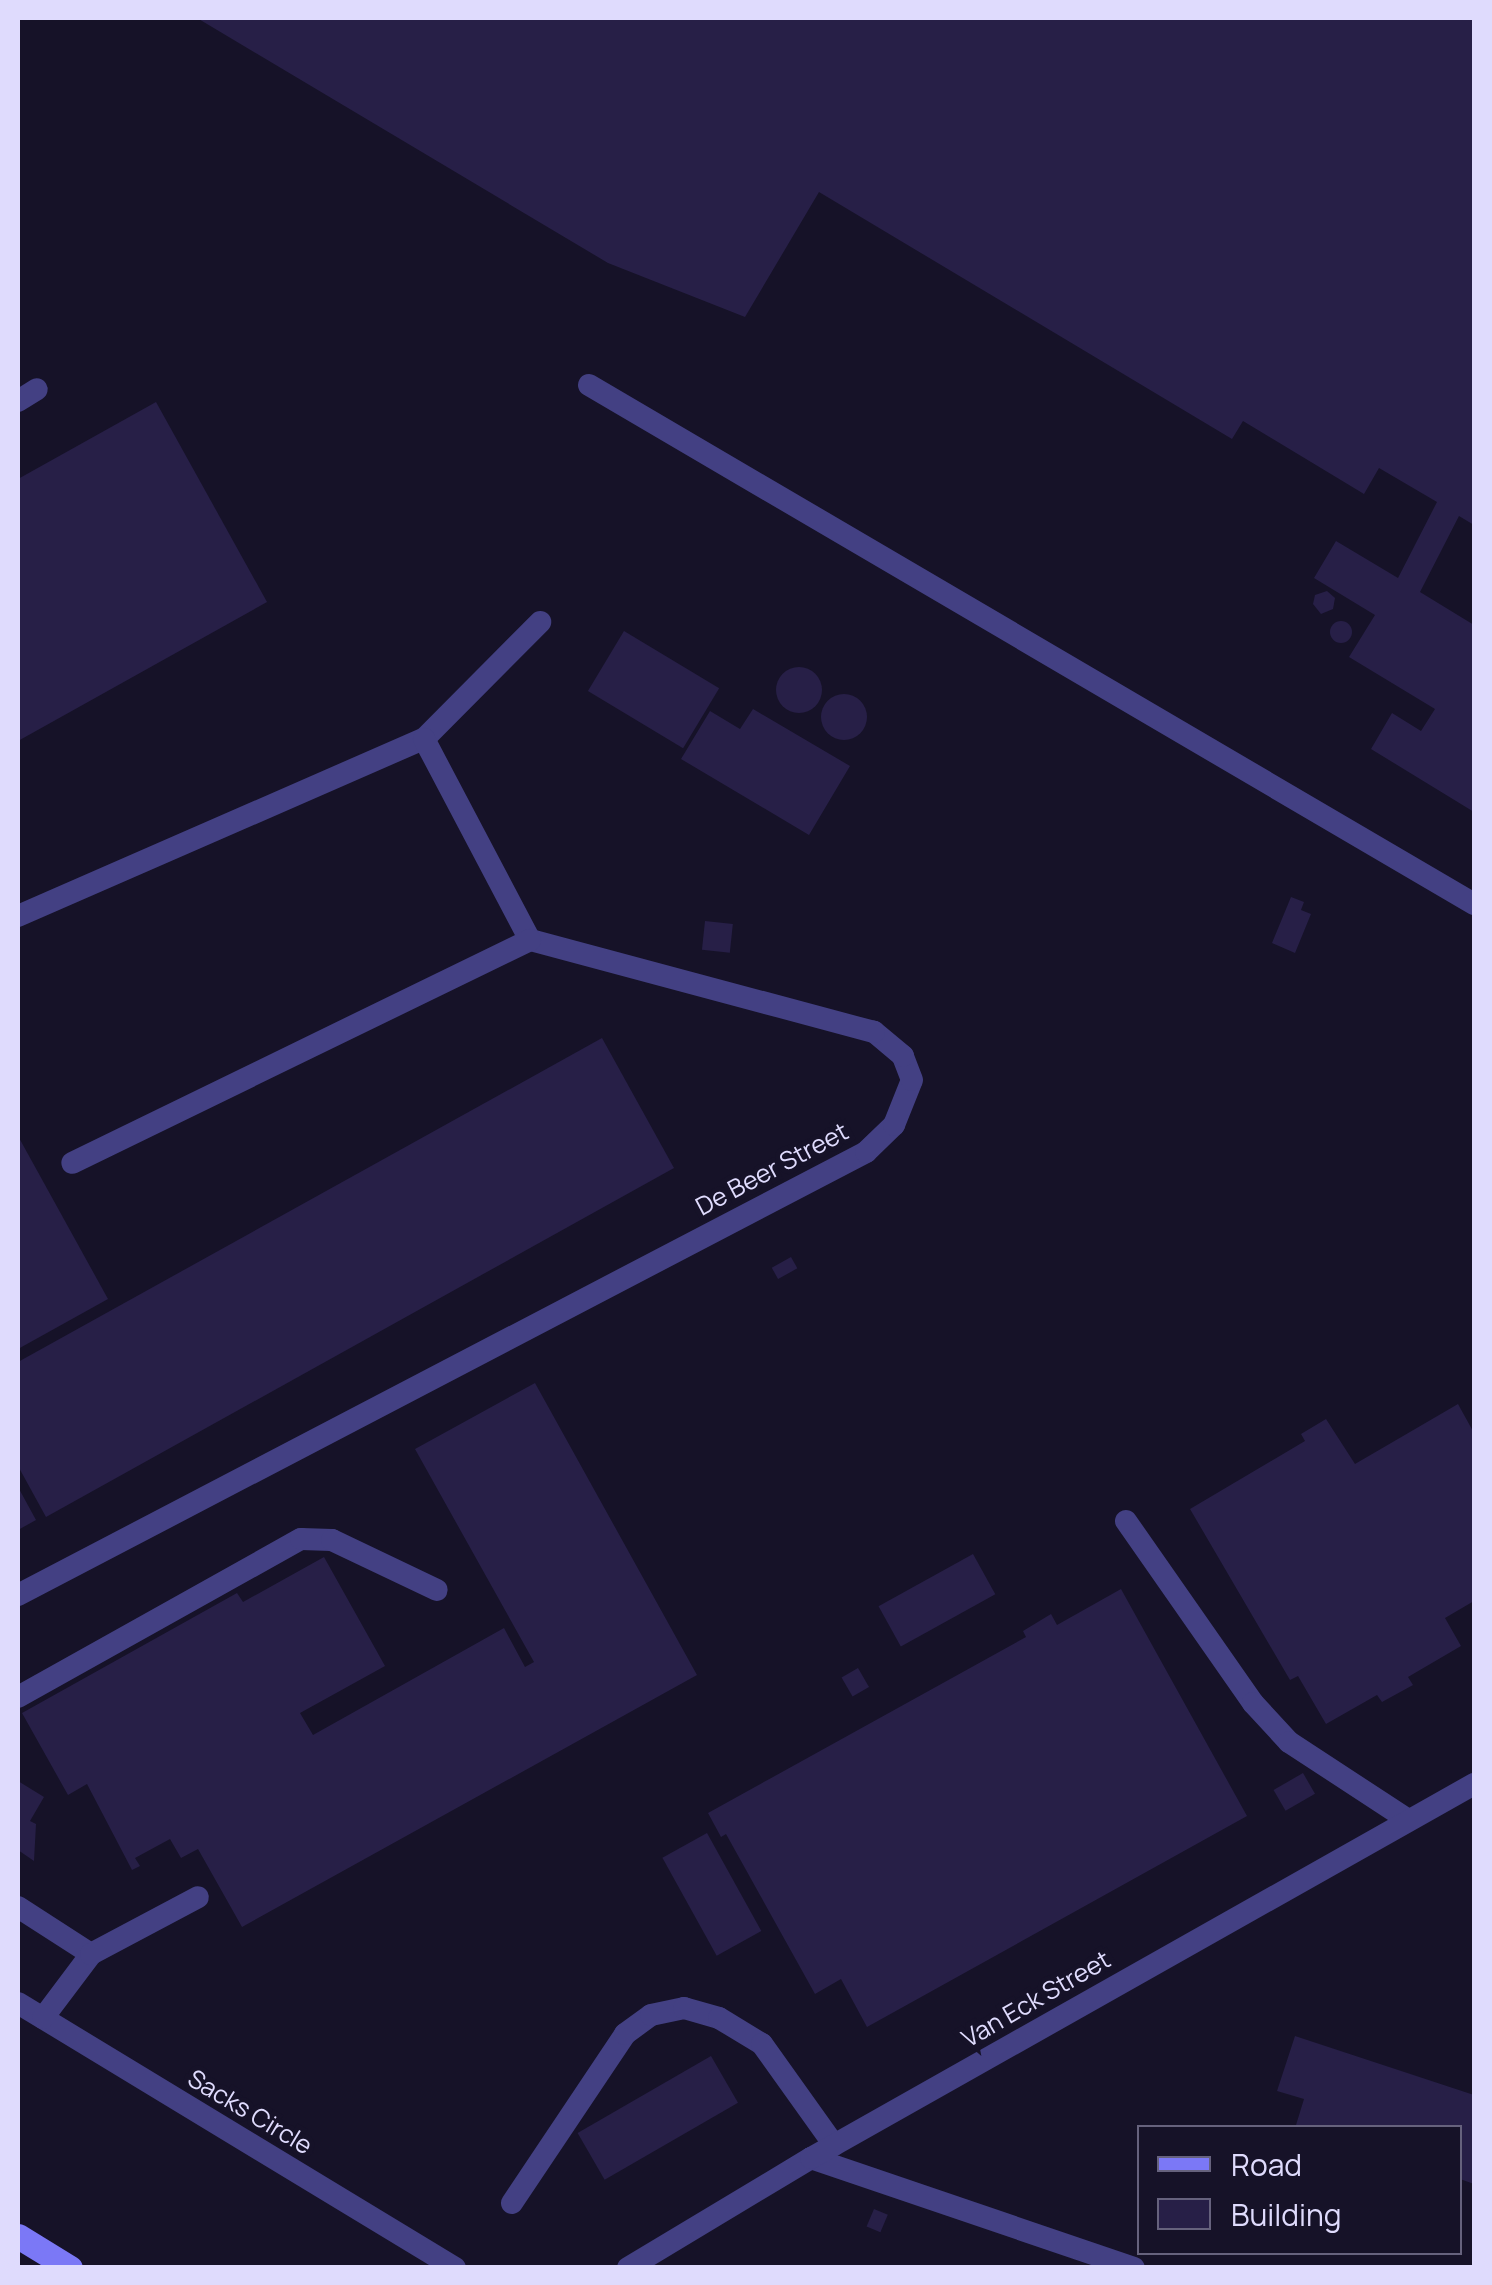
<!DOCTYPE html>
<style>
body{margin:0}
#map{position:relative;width:1492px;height:2285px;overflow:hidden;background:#161228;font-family:Manrope,sans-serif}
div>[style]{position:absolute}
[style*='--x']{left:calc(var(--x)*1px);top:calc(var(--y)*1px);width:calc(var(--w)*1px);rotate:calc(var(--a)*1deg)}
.building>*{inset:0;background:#271f47;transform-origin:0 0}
.round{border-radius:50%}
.lane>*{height:22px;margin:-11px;padding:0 11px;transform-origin:11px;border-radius:11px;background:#434083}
.secondary>*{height:25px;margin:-12.5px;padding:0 12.5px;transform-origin:12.5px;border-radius:12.5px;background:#7b78f6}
span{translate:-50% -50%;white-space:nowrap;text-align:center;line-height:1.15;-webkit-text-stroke:10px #161228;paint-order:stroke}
.street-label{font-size:25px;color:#dfdbfd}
.frame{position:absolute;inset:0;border:20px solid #dfdbfd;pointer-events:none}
.legend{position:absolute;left:1137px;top:2125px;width:325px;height:130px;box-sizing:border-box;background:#161228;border:2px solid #66627d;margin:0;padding:12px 18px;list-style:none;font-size:30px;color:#dfdbfd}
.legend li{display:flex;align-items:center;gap:20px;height:50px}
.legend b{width:50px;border:2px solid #66627d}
</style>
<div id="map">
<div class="building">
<div style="clip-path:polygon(197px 18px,1474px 18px,1474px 525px,1459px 516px,1420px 592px,1474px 625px,1474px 812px,1371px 749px,1392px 713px,1421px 731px,1435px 709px,1349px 657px,1375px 615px,1314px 578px,1336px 541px,1398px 578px,1437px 502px,1379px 468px,1364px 494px,1243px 421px,1232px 439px,819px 192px,745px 317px,608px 263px)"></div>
<div style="clip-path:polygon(156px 402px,267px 602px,18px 741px,18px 479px)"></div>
<div style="clip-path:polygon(1327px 591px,1335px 598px,1333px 609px,1321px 614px,1313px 604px,1315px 595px)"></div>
<div class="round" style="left:1330px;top:621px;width:22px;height:22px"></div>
<div style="left:624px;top:631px;width:111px;height:70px;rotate:31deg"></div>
<div class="round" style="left:776px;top:667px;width:46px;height:46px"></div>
<div class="round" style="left:821px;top:694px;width:46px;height:46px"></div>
<div style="clip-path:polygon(753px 709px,850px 766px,809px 835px,681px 759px,710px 711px,740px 729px)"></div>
<div style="clip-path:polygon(1291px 897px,1304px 902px,1301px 910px,1311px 914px,1295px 953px,1272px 943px)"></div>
<div style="left:705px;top:921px;width:28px;height:29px;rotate:6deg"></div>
<div style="clip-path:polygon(602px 1038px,674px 1168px,46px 1517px,18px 1466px,18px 1362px)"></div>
<div style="clip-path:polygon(18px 1136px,108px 1299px,18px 1349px)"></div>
<div style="left:791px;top:1257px;width:13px;height:22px;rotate:61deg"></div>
<div style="clip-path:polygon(535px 1383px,697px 1675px,242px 1927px,198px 1849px,181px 1858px,170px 1839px,135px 1858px,140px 1866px,132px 1870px,87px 1784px,68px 1795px,22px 1713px,237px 1593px,243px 1602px,324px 1557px,385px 1666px,300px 1713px,313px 1735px,504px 1628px,525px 1667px,534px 1662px,415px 1449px)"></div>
<div style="clip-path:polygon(1458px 1404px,1474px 1433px,1474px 1601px,1445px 1618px,1461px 1646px,1408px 1677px,1413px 1685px,1382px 1702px,1377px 1695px,1326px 1724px,1298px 1676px,1290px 1680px,1190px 1509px,1305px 1441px,1301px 1434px,1326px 1419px,1355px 1464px)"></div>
<div style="clip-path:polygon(18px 1487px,36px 1520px,18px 1530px)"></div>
<div style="left:973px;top:1554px;width:46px;height:108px;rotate:61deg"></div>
<div style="clip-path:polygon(1121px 1589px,1247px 1816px,867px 2027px,841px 1979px,815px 1994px,726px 1834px,721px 1837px,708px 1813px,1026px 1637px,1023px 1631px,1051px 1614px,1057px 1625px)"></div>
<div style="left:858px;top:1668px;width:22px;height:19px;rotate:60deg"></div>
<div style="left:1303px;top:1773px;width:24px;height:34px;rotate:60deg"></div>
<div style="clip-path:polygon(18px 1781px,44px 1797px,30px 1821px,36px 1824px,34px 1861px,18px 1850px)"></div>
<div style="left:707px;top:1833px;width:112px;height:51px;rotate:61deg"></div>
<div style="clip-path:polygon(1295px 2036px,1474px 2095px,1474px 2184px,1460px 2179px,1460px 2128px,1296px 2125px,1304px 2099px,1277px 2091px)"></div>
<div style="left:711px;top:2056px;width:54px;height:154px;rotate:60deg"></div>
<div style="left:874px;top:2209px;width:15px;height:19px;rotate:23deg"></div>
</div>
<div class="lane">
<div style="--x:589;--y:385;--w:1026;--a:30.39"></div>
<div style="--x:18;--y:401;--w:22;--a:-32"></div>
<div style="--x:424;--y:739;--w:165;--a:-45.2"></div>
<div style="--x:18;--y:916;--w:443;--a:-23.6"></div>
<div style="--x:424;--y:739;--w:227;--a:62.2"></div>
<div style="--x:1126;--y:1521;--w:222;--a:55.1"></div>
<div style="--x:1253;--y:1703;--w:53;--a:47.3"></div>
<div style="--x:1289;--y:1742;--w:142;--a:33.2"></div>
<div style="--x:18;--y:1595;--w:957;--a:-27.58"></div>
<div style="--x:866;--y:1152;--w:39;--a:-44"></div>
<div style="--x:894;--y:1125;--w:48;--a:-68.2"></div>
<div style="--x:912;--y:1080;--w:26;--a:-111"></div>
<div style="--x:903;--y:1056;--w:38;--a:-140"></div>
<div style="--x:874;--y:1032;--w:356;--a:-165"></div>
<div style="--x:530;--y:940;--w:509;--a:154.04"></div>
<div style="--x:18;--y:1697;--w:324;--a:-29.2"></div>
<div style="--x:301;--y:1539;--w:31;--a:2"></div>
<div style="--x:332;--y:1540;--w:116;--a:25.5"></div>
<div style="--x:18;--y:1907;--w:87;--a:32.8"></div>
<div style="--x:18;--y:2003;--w:511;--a:31.23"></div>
<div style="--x:43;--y:2018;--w:80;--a:-53.1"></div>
<div style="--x:91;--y:1954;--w:121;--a:-28"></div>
<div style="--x:811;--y:2158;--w:341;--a:18.8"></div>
<div style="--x:512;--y:2203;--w:203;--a:-56.2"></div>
<div style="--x:625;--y:2034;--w:32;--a:-36"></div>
<div style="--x:651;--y:2015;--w:34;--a:-12"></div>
<div style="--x:684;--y:2008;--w:36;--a:16"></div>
<div style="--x:719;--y:2018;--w:50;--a:31.2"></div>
<div style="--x:762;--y:2044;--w:124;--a:54.5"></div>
<div style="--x:628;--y:2268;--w:214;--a:-31"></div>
<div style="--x:811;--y:2158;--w:761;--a:-29.43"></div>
</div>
<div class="secondary">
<div style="--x:18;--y:2236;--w:61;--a:31.6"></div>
</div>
<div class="street-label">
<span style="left:772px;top:1169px;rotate:-28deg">De Beer Street</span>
<span style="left:1036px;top:1999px;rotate:-30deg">Van Eck Street</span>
<span style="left:250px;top:2112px;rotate:31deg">Sacks Circle</span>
</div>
<div class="frame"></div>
<ul class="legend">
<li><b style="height:12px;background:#7b78f6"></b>Road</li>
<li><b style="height:28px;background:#271f47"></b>Building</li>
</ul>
</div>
